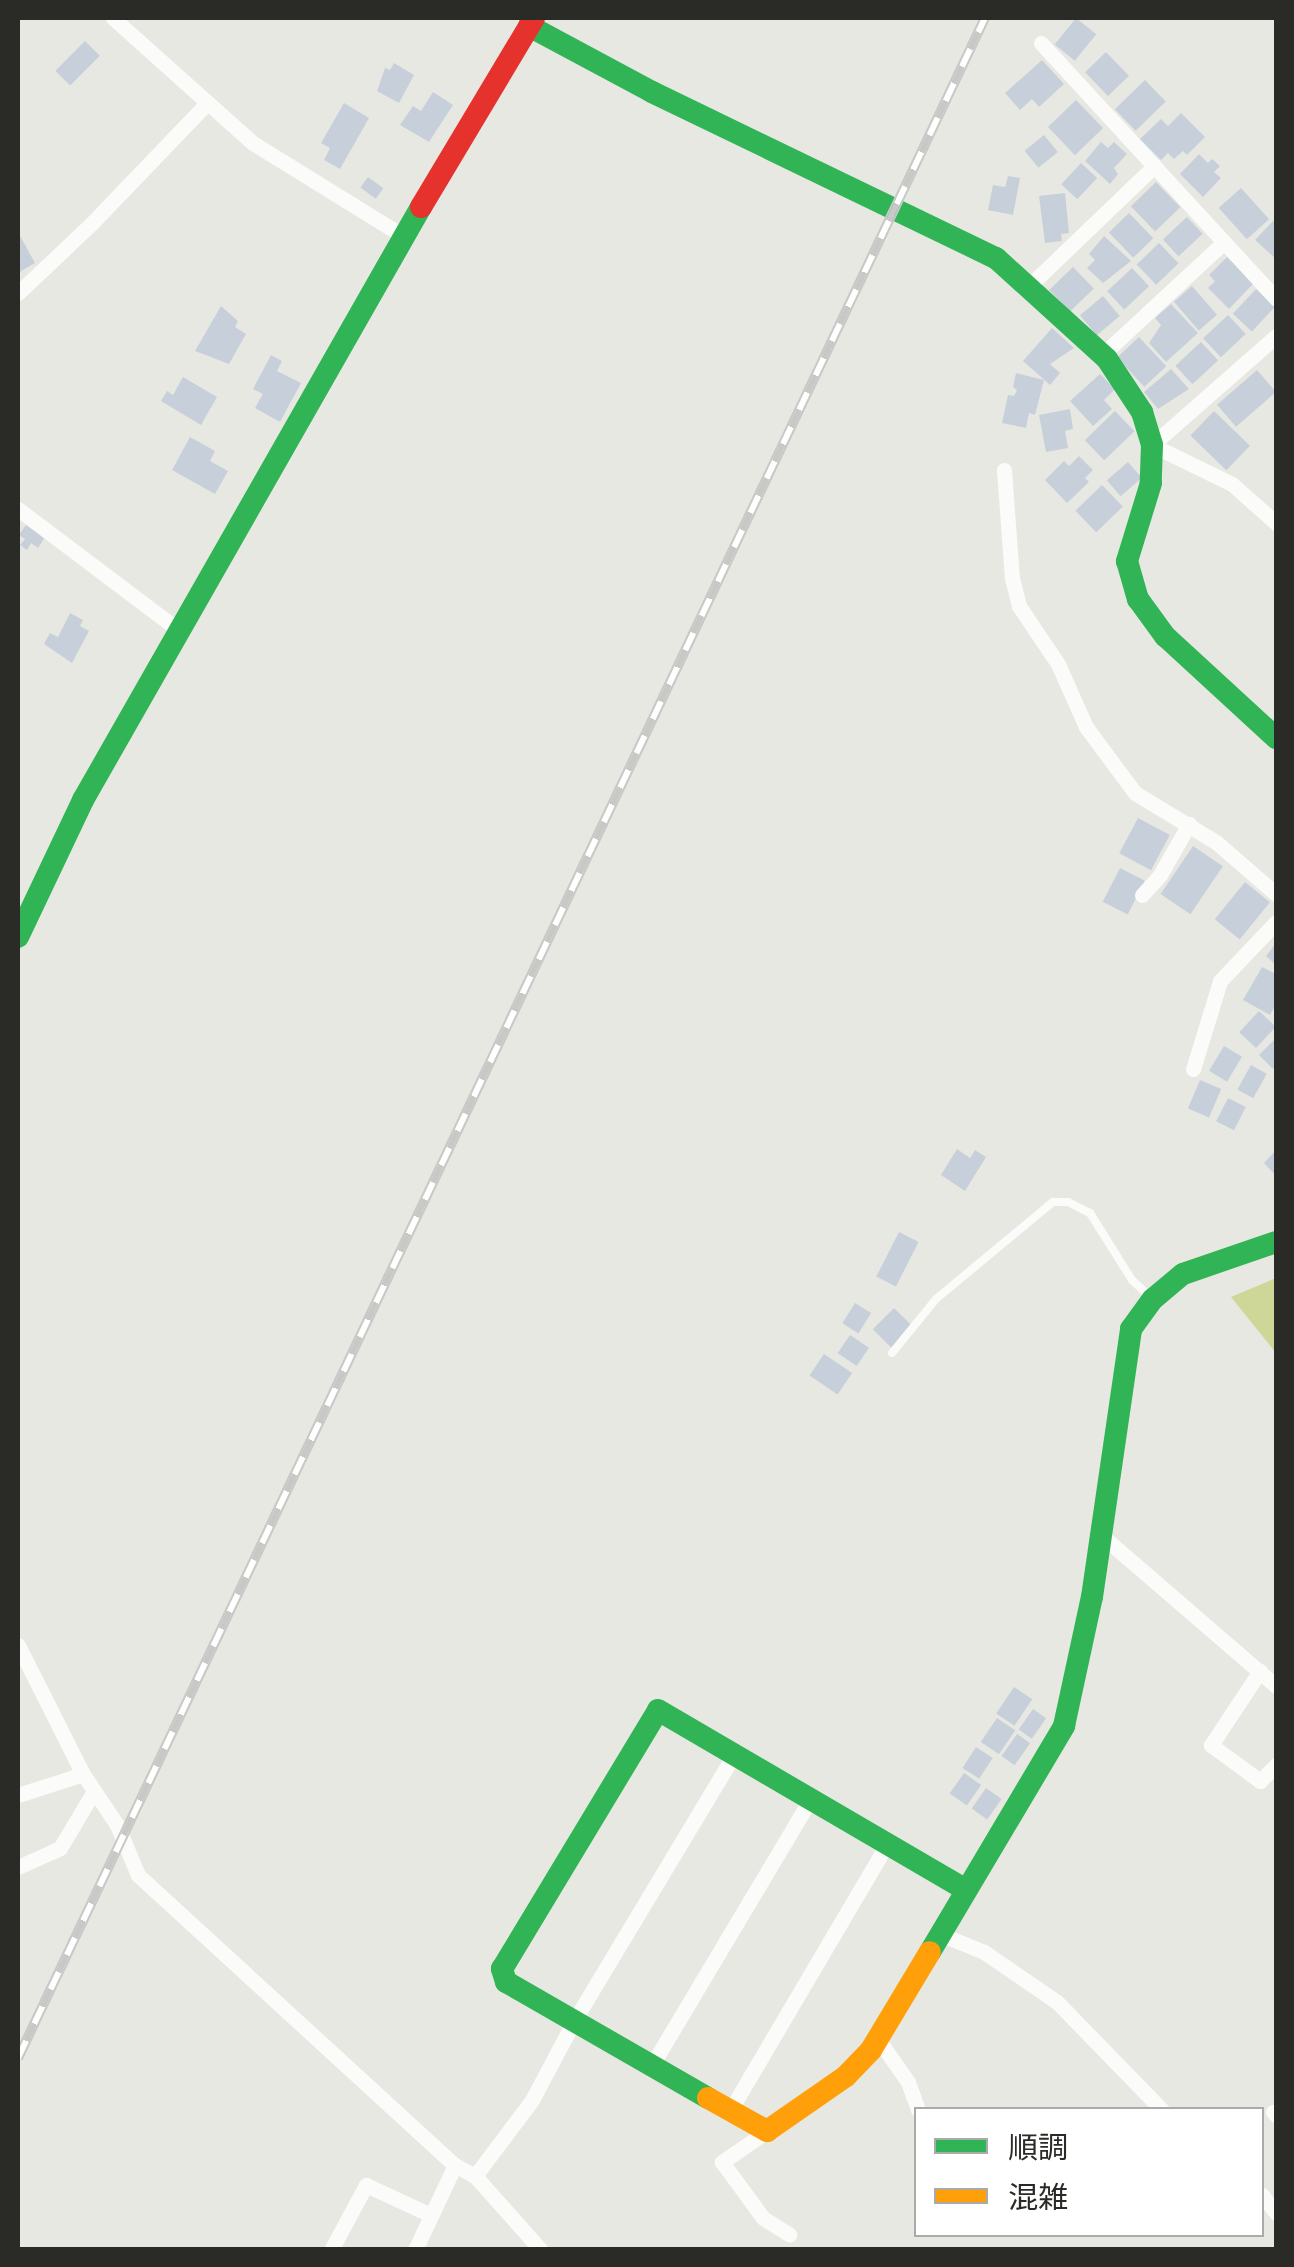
<!DOCTYPE html>
<meta charset="utf-8">
<style>
body{margin:0}
#map{position:relative;width:1294px;height:2267px;overflow:hidden;background:#e7e8e1;font-family:"Nunito Sans","Noto Sans JP",sans-serif}
div>[style]{position:absolute}
[style*='--x']{left:calc(var(--x)*1px);top:calc(var(--y)*1px);width:calc(var(--w)*1px);rotate:calc(var(--a)*1deg)}
.water>*{inset:0;background:#ced797}
.building>*{inset:0;background:#c7d0da;transform-origin:0 0}
.lane>*{height:8px;margin:-4px;padding:0 4px;transform-origin:4px;border-radius:4px;background:#fbfcfa}
.street>*{height:15px;margin:-7.5px;padding:0 7.5px;transform-origin:7.5px;border-radius:7.5px;background:#fbfcfa}
.fast>*{height:22px;margin:-11px;padding:0 11px;transform-origin:11px;border-radius:11px;background:#30b455}
.slow>*{height:22px;margin:-11px;padding:0 11px;transform-origin:11px;border-radius:11px;background:#ff9f0a}
.jam>*{height:22px;margin:-11px;padding:0 11px;transform-origin:11px;border-radius:11px;background:#e5322d}
.rail>*{height:10px;margin-top:-5px;transform-origin:0;background:repeating-linear-gradient(90deg,#fff 0 19px,#c8c8c6 0 38px);box-sizing:border-box;border-block:2px solid #c8c8c6}
span{translate:-50% -50%;white-space:nowrap;text-align:center;line-height:1.15;-webkit-text-stroke:8px #fff;paint-order:stroke}
.frame{position:absolute;inset:0;border:20px solid #2a2b26;pointer-events:none}
.legend{position:absolute;left:914px;top:2107px;width:350px;height:130px;box-sizing:border-box;background:#fff;border:2px solid #aaaaa8;margin:0;padding:12px 18px;list-style:none;font-size:30px;color:#2a2b26}
.legend li{display:flex;align-items:center;gap:20px;height:50px}
.legend b{width:50px;border:2px solid #aaaaa8}
</style>
<div id="map">
<div class="water">
<div style="clip-path:polygon(1276px 1278px,1276px 1353px,1231px 1297px)"></div>
</div>
<div class="building">
<div style="left:1076px;top:18px;width:26px;height:34px;rotate:39deg"></div>
<div style="left:85px;top:41px;width:21px;height:42px;rotate:45deg"></div>
<div style="left:1106px;top:52px;width:33px;height:29px;rotate:46deg"></div>
<div style="clip-path:polygon(1042px 60px,1064px 84px,1039px 107px,1032px 99px,1020px 110px,1005px 93px)"></div>
<div style="clip-path:polygon(394px 63px,414px 75px,399px 103px,377px 91px,385px 68px,390px 70px)"></div>
<div style="left:1145px;top:80px;width:30px;height:42px;rotate:46deg"></div>
<div style="clip-path:polygon(433px 92px,453px 105px,429px 142px,400px 125px,413px 106px,421px 111px)"></div>
<div style="left:1076px;top:100px;width:39px;height:39px;rotate:46deg"></div>
<div style="clip-path:polygon(344px 103px,369px 118px,340px 169px,324px 160px,330px 148px,321px 143px)"></div>
<div style="clip-path:polygon(1181px 113px,1205px 137px,1187px 155px,1183px 151px,1174px 159px,1168px 153px,1161px 160px,1140px 139px,1161px 119px,1168px 126px)"></div>
<div style="left:1044px;top:135px;width:22px;height:25px;rotate:51deg"></div>
<div style="clip-path:polygon(1101px 142px,1108px 148px,1114px 142px,1127px 154px,1114px 168px,1118px 174px,1110px 184px,1085px 161px)"></div>
<div style="clip-path:polygon(1199px 154px,1208px 163px,1212px 159px,1220px 166px,1214px 172px,1221px 178px,1203px 197px,1180px 174px)"></div>
<div style="left:1081px;top:163px;width:22px;height:29px;rotate:43deg"></div>
<div style="clip-path:polygon(1008px 176px,1020px 178px,1013px 215px,988px 210px,993px 185px,1005px 187px)"></div>
<div style="left:368px;top:177px;width:19px;height:13px;rotate:36deg"></div>
<div style="left:1156px;top:182px;width:35px;height:35px;rotate:46deg"></div>
<div style="left:1241px;top:188px;width:42px;height:30px;rotate:48deg"></div>
<div style="clip-path:polygon(1065px 193px,1069px 233px,1061px 234px,1062px 241px,1045px 243px,1039px 196px)"></div>
<div style="left:1129px;top:213px;width:35px;height:28px;rotate:46deg"></div>
<div style="left:1187px;top:217px;width:23px;height:33px;rotate:47deg"></div>
<div style="clip-path:polygon(1274px 220px,1276px 223px,1276px 259px,1255px 240px)"></div>
<div style="clip-path:polygon(18px 232px,35px 263px,18px 273px)"></div>
<div style="clip-path:polygon(1104px 236px,1131px 261px,1103px 283px,1087px 268px,1095px 260px,1089px 254px)"></div>
<div style="left:1159px;top:243px;width:28px;height:31px;rotate:46deg"></div>
<div style="clip-path:polygon(1227px 257px,1254px 283px,1229px 309px,1208px 288px,1215px 281px,1209px 275px)"></div>
<div style="left:1073px;top:267px;width:30px;height:33px;rotate:46deg"></div>
<div style="left:1132px;top:268px;width:25px;height:34px;rotate:47deg"></div>
<div style="left:1192px;top:286px;width:38px;height:24px;rotate:49deg"></div>
<div style="left:1256px;top:289px;width:26px;height:34px;rotate:43deg"></div>
<div style="left:1103px;top:296px;width:26px;height:30px;rotate:50deg"></div>
<div style="clip-path:polygon(1171px 304px,1198px 333px,1166px 362px,1149px 343px,1161px 325px,1155px 318px)"></div>
<div style="clip-path:polygon(221px 306px,238px 321px,235px 327px,246px 334px,229px 364px,195px 351px)"></div>
<div style="left:1228px;top:315px;width:26px;height:34px;rotate:47deg"></div>
<div style="clip-path:polygon(1052px 328px,1074px 348px,1050px 364px,1060px 373px,1050px 385px,1023px 361px)"></div>
<div style="left:1139px;top:337px;width:40px;height:30px;rotate:47deg"></div>
<div style="left:1201px;top:342px;width:25px;height:35px;rotate:47deg"></div>
<div style="clip-path:polygon(271px 355px,282px 361px,277px 371px,301px 383px,280px 422px,255px 408px,263px 394px,253px 389px)"></div>
<div style="clip-path:polygon(1171px 369px,1189px 389px,1158px 409px,1144px 392px)"></div>
<div style="left:1257px;top:370px;width:29px;height:53px;rotate:49deg"></div>
<div style="clip-path:polygon(1016px 373px,1044px 380px,1035px 415px,1029px 413px,1026px 428px,1002px 423px,1008px 395px,1014px 396px,1017px 390px,1013px 387px)"></div>
<div style="clip-path:polygon(1100px 374px,1115px 389px,1104px 400px,1112px 409px,1093px 426px,1070px 401px)"></div>
<div style="clip-path:polygon(183px 377px,217px 397px,201px 425px,161px 401px,167px 391px,173px 395px)"></div>
<div style="clip-path:polygon(1070px 409px,1073px 429px,1065px 431px,1068px 448px,1046px 452px,1039px 415px)"></div>
<div style="left:1115px;top:411px;width:28px;height:42px;rotate:46deg"></div>
<div style="left:1214px;top:411px;width:50px;height:34px;rotate:44deg"></div>
<div style="clip-path:polygon(190px 437px,215px 451px,210px 461px,228px 471px,215px 494px,172px 470px)"></div>
<div style="clip-path:polygon(1079px 456px,1093px 470px,1085px 478px,1089px 482px,1067px 503px,1045px 480px,1064px 461px,1069px 466px)"></div>
<div style="left:1128px;top:462px;width:21px;height:28px;rotate:49deg"></div>
<div style="left:1102px;top:485px;width:30px;height:37px;rotate:46deg"></div>
<div style="clip-path:polygon(26px 525px,45px 537px,38px 548px,31px 543px,27px 550px,20px 545px,25px 539px,19px 535px)"></div>
<div style="clip-path:polygon(70px 613px,83px 620px,80px 626px,89px 631px,72px 663px,44px 644px,50px 633px,58px 637px)"></div>
<div style="left:1138px;top:818px;width:36px;height:40px;rotate:28deg"></div>
<div style="left:1193px;top:846px;width:36px;height:58px;rotate:34deg"></div>
<div style="left:1120px;top:868px;width:28px;height:38px;rotate:27deg"></div>
<div style="left:1245px;top:882px;width:32px;height:48px;rotate:39deg"></div>
<div style="clip-path:polygon(1276px 943px,1276px 965px,1266px 956px)"></div>
<div style="clip-path:polygon(1262px 967px,1276px 974px,1276px 1004px,1270px 1015px,1243px 1000px)"></div>
<div style="left:1259px;top:1011px;width:23px;height:29px;rotate:43deg"></div>
<div style="clip-path:polygon(1276px 1038px,1276px 1065px,1273px 1069px,1259px 1055px)"></div>
<div style="left:1224px;top:1046px;width:21px;height:29px;rotate:31deg"></div>
<div style="left:1251px;top:1065px;width:18px;height:28px;rotate:29deg"></div>
<div style="left:1200px;top:1080px;width:23px;height:31px;rotate:23deg"></div>
<div style="left:1228px;top:1098px;width:20px;height:26px;rotate:27deg"></div>
<div style="clip-path:polygon(957px 1149px,970px 1158px,975px 1150px,986px 1157px,965px 1191px,941px 1175px)"></div>
<div style="clip-path:polygon(1276px 1150px,1276px 1176px,1264px 1163px)"></div>
<div style="left:899px;top:1232px;width:22px;height:50px;rotate:27deg"></div>
<div style="left:855px;top:1303px;width:19px;height:24px;rotate:32deg"></div>
<div style="left:894px;top:1308px;width:27px;height:30px;rotate:45deg"></div>
<div style="left:850px;top:1335px;width:23px;height:22px;rotate:34deg"></div>
<div style="left:824px;top:1354px;width:34px;height:26px;rotate:34deg"></div>
<div style="left:1014px;top:1687px;width:22px;height:32px;rotate:34deg"></div>
<div style="left:1033px;top:1709px;width:16px;height:25px;rotate:35deg"></div>
<div style="left:997px;top:1718px;width:22px;height:29px;rotate:34deg"></div>
<div style="left:1017px;top:1734px;width:16px;height:27px;rotate:35deg"></div>
<div style="left:976px;top:1747px;width:20px;height:25px;rotate:33deg"></div>
<div style="left:964px;top:1773px;width:21px;height:25px;rotate:35deg"></div>
<div style="left:986px;top:1788px;width:19px;height:25px;rotate:35deg"></div>
</div>
<div class="lane">
<div style="--x:892;--y:1353;--w:70;--a:-50.8"></div>
<div style="--x:936;--y:1299;--w:152;--a:-39.7"></div>
<div style="--x:1053;--y:1202;--w:15;--a:0"></div>
<div style="--x:1068;--y:1202;--w:25;--a:27"></div>
<div style="--x:1090;--y:1213;--w:79;--a:57.9"></div>
<div style="--x:1132;--y:1280;--w:23;--a:43"></div>
</div>
<div class="street">
<div style="--x:113;--y:18;--w:188;--a:41.8"></div>
<div style="--x:253;--y:143;--w:176;--a:31.8"></div>
<div style="--x:1041;--y:43;--w:348;--a:47.4"></div>
<div style="--x:1028;--y:287;--w:175;--a:-43.8"></div>
<div style="--x:18;--y:293;--w:102;--a:-43.4"></div>
<div style="--x:92;--y:223;--w:166;--a:-46.2"></div>
<div style="--x:1276;--y:336;--w:165;--a:138.7"></div>
<div style="--x:1152;--y:445;--w:89;--a:26"></div>
<div style="--x:1232;--y:484;--w:59;--a:41.6"></div>
<div style="--x:1102;--y:355;--w:166;--a:-42.8"></div>
<div style="--x:1004;--y:470;--w:108;--a:85.8"></div>
<div style="--x:1012;--y:578;--w:29;--a:76"></div>
<div style="--x:1019;--y:606;--w:70;--a:56.1"></div>
<div style="--x:1058;--y:664;--w:69;--a:66"></div>
<div style="--x:1086;--y:727;--w:82;--a:53.4"></div>
<div style="--x:1135;--y:793;--w:95;--a:31.2"></div>
<div style="--x:1216;--y:842;--w:79;--a:40.9"></div>
<div style="--x:18;--y:509;--w:203;--a:37"></div>
<div style="--x:1142;--y:895;--w:27;--a:-48"></div>
<div style="--x:1160;--y:875;--w:59;--a:-60.4"></div>
<div style="--x:1193;--y:1069;--w:92;--a:-72.9"></div>
<div style="--x:1220;--y:981;--w:81;--a:-46.5"></div>
<div style="--x:1101;--y:1535;--w:231;--a:40.8"></div>
<div style="--x:18;--y:1645;--w:144;--a:63.3"></div>
<div style="--x:83;--y:1774;--w:61;--a:56.3"></div>
<div style="--x:117;--y:1825;--w:54;--a:67.2"></div>
<div style="--x:138;--y:1875;--w:430;--a:42.5"></div>
<div style="--x:455;--y:2165;--w:23;--a:29"></div>
<div style="--x:475;--y:2176;--w:99;--a:48.3"></div>
<div style="--x:1260;--y:1671;--w:89;--a:123.5"></div>
<div style="--x:1211;--y:1745;--w:61;--a:36.3"></div>
<div style="--x:1260;--y:1781;--w:23;--a:-45"></div>
<div style="--x:18;--y:1795;--w:68;--a:-17.9"></div>
<div style="--x:18;--y:1867;--w:46;--a:-24.3"></div>
<div style="--x:60;--y:1848;--w:66;--a:-59.2"></div>
<div style="--x:940;--y:1934;--w:48;--a:22.2"></div>
<div style="--x:984;--y:1952;--w:88;--a:34.4"></div>
<div style="--x:1057;--y:2002;--w:151;--a:45.8"></div>
<div style="--x:878;--y:2039;--w:52;--a:55.1"></div>
<div style="--x:908;--y:2082;--w:30;--a:70"></div>
<div style="--x:652;--y:2065;--w:306;--a:-59.2"></div>
<div style="--x:731;--y:2109;--w:305;--a:-59.5"></div>
<div style="--x:1273;--y:2112;--w:4;--a:45"></div>
<div style="--x:767;--y:2131;--w:55;--a:145.4"></div>
<div style="--x:722;--y:2162;--w:69;--a:53.8"></div>
<div style="--x:763;--y:2218;--w:31;--a:32"></div>
<div style="--x:475;--y:2176;--w:95;--a:-53.1"></div>
<div style="--x:532;--y:2100;--w:89;--a:-62"></div>
<div style="--x:574;--y:2021;--w:309;--a:-59"></div>
<div style="--x:1262;--y:2195;--w:23;--a:52"></div>
<div style="--x:331;--y:2250;--w:74;--a:-61.7"></div>
<div style="--x:366;--y:2185;--w:72;--a:24.8"></div>
<div style="--x:415;--y:2250;--w:94;--a:-64.8"></div>
</div>
<div class="fast">
<div style="--x:529;--y:26;--w:140;--a:28.2"></div>
<div style="--x:652;--y:92;--w:382;--a:25.8"></div>
<div style="--x:996;--y:258;--w:150;--a:42.3"></div>
<div style="--x:1107;--y:359;--w:64;--a:56.6"></div>
<div style="--x:1142;--y:412;--w:34;--a:73"></div>
<div style="--x:1152;--y:445;--w:38;--a:92"></div>
<div style="--x:1151;--y:483;--w:82;--a:107.1"></div>
<div style="--x:1127;--y:561;--w:40;--a:74"></div>
<div style="--x:1138;--y:599;--w:46;--a:53.9"></div>
<div style="--x:1165;--y:636;--w:151;--a:42.6"></div>
<div style="--x:18;--y:937;--w:152;--a:-64.6"></div>
<div style="--x:83;--y:800;--w:683;--a:-60.32"></div>
<div style="--x:930;--y:1952;--w:263;--a:-59.3"></div>
<div style="--x:1064;--y:1726;--w:132;--a:-77.8"></div>
<div style="--x:1092;--y:1597;--w:271;--a:-81.7"></div>
<div style="--x:1131;--y:1329;--w:37;--a:-54"></div>
<div style="--x:1153;--y:1299;--w:39;--a:-40"></div>
<div style="--x:1183;--y:1274;--w:98;--a:-19"></div>
<div style="--x:708;--y:2098;--w:233;--a:-150.1"></div>
<div style="--x:506;--y:1982;--w:14;--a:-107"></div>
<div style="--x:502;--y:1969;--w:302;--a:-58.9"></div>
<div style="--x:658;--y:1710;--w:357;--a:30.3"></div>
</div>
<div class="slow">
<div style="--x:708;--y:2098;--w:68;--a:29.2"></div>
<div style="--x:767;--y:2131;--w:96;--a:-34.8"></div>
<div style="--x:846;--y:2076;--w:36;--a:-46"></div>
<div style="--x:871;--y:2050;--w:114;--a:-59"></div>
</div>
<div class="jam">
<div style="--x:421;--y:207;--w:220;--a:-59.1"></div>
</div>
<div class="rail">
<div style="--x:18;--y:2058;--w:2258;--a:-64.64"></div>
</div>
<div class="frame"></div>
<ul class="legend">
<li><b style="height:12px;background:#30b455"></b>順調</li>
<li><b style="height:12px;background:#ff9f0a"></b>混雑</li>
</ul>
</div>
